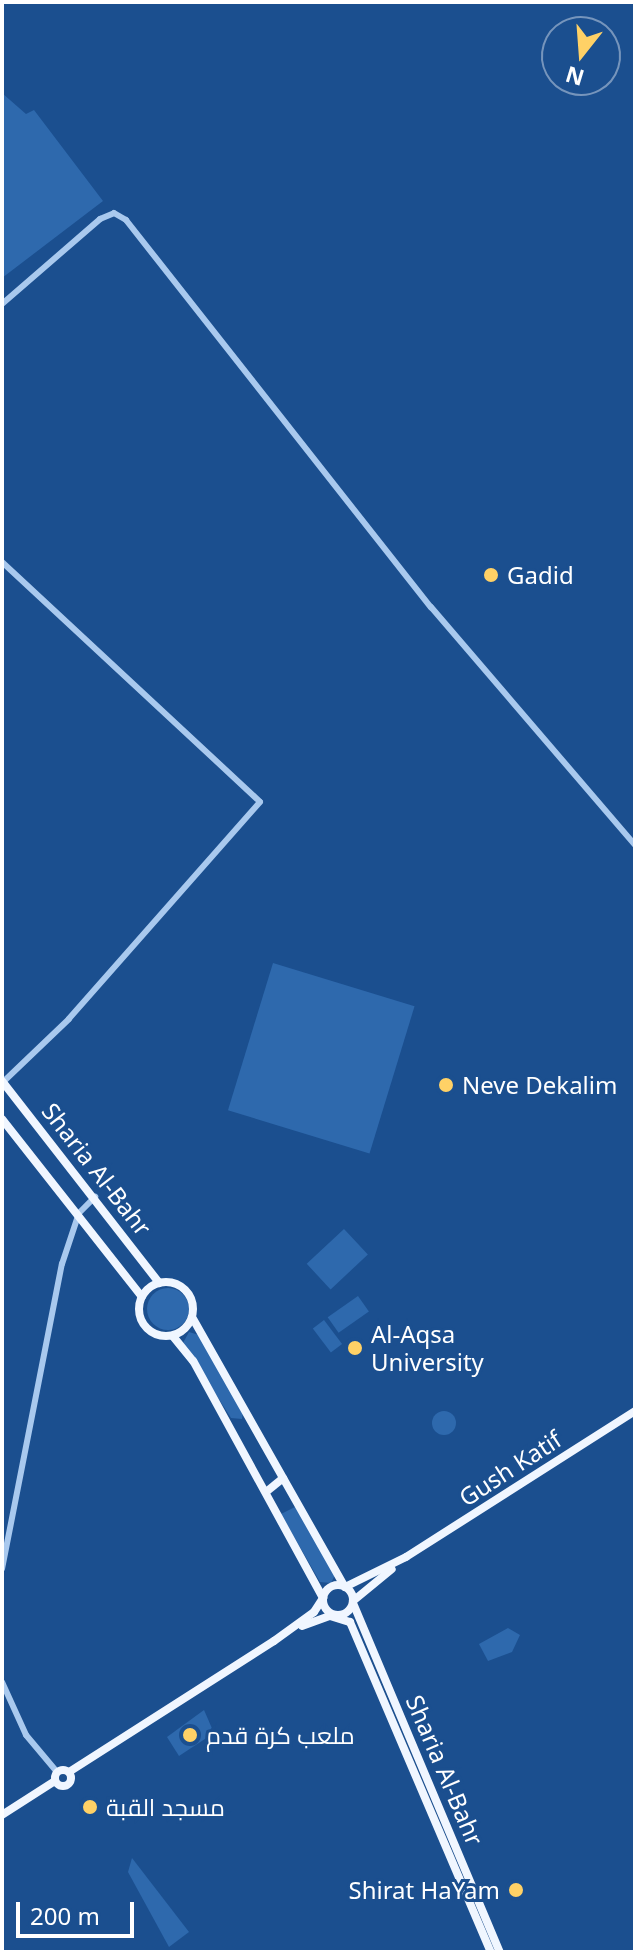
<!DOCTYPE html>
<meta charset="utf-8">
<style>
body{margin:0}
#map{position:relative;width:637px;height:1954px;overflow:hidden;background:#1b4f8f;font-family:"Noto Sans",Cairo,sans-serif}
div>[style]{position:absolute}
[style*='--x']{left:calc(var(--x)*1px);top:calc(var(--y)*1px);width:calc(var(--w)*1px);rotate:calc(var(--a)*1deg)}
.green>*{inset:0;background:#2e69ad;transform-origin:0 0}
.round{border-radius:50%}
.minor>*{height:6px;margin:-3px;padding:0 3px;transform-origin:3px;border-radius:3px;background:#a9c9ee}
.major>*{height:8px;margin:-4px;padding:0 4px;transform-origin:4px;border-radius:4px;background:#f0f6ff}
.major>.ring{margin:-4px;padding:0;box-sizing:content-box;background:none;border:8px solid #f0f6ff;border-radius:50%}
.dots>*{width:22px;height:22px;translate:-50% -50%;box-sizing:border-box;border:4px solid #1b4f8f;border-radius:50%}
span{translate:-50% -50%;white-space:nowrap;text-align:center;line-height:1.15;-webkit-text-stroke:6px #1b4f8f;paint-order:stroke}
.poi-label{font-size:24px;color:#fff}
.left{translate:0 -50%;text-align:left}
.right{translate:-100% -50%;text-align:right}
.street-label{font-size:24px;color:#fff}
.frame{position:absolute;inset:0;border:4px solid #fff;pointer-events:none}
.north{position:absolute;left:541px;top:16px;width:80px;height:80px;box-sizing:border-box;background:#1b4f8f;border:2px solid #7695bc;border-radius:50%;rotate:197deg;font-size:22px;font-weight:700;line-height:32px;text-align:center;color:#fff}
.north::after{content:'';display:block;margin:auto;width:28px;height:36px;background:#ffd166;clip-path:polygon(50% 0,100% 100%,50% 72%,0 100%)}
.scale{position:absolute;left:16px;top:1902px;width:118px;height:36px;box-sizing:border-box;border:4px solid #fff;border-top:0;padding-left:10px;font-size:24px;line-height:28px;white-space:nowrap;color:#fff;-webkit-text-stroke:6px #1b4f8f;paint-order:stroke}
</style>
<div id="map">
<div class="green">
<div style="clip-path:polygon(2px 93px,26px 114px,34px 110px,103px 201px,2px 278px)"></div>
<div style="left:273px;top:963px;width:148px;height:154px;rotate:17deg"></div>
<div style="left:344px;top:1229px;width:35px;height:51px;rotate:47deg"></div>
<div class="round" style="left:147px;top:1288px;width:42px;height:42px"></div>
<div style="left:358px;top:1296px;width:19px;height:37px;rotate:55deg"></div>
<div style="left:324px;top:1320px;width:30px;height:14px;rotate:53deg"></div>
<div style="clip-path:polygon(189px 1332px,199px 1335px,243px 1412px,242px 1419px,231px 1418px,183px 1343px)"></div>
<div class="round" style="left:432px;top:1411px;width:24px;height:24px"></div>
<div style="clip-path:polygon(297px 1506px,335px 1575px,331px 1583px,320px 1582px,281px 1514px)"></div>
<div style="clip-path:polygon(508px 1628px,520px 1635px,512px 1652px,488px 1661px,479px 1644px)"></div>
<div style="clip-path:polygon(204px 1710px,214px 1733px,179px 1756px,167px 1737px)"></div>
<div style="clip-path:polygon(132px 1858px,189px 1932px,169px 1947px,128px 1872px)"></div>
</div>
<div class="minor">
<div style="--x:2;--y:304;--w:130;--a:-40.9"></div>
<div style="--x:100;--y:219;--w:15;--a:-23"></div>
<div style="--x:114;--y:213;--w:14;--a:30"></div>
<div style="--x:126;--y:220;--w:493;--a:51.8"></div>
<div style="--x:431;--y:607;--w:313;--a:49.4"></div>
<div style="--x:2;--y:562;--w:352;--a:42.9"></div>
<div style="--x:260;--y:802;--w:289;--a:131.4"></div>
<div style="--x:69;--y:1019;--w:93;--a:136.3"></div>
<div style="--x:2;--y:1569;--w:311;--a:-78.9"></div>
<div style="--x:62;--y:1264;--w:54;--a:-71.6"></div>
<div style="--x:79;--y:1213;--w:23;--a:-45"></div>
<div style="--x:2;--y:1682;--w:58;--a:65.6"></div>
<div style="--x:26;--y:1735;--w:48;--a:50"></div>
</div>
<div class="major">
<div style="--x:2;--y:1081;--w:256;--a:52.1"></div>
<div style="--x:2;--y:1119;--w:226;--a:51.8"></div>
<div class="ring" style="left:139px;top:1282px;width:46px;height:46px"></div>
<div style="--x:192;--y:1317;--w:310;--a:60.5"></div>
<div style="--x:345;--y:1587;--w:68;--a:-26.2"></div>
<div style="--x:406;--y:1557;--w:272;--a:-32.5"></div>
<div style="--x:266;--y:1492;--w:22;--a:-39"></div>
<div class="ring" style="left:323px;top:1585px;width:22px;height:22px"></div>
<div style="--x:353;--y:1601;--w:50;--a:-39.4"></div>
<div style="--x:353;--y:1603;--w:379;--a:67.2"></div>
<div style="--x:302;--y:1626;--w:30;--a:-20"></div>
<div style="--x:330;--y:1616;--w:21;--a:17"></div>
<div style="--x:350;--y:1622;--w:359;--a:66.9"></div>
<div class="ring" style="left:55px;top:1770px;width:8px;height:8px"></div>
<div style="--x:69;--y:1772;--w:243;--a:-32.6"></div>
<div style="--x:274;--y:1641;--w:49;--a:-35.9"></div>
<div style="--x:314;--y:1612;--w:17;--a:-57"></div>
<div style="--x:323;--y:1598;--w:270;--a:-118.7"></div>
<div style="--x:193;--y:1361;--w:32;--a:-129"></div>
<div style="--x:2;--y:1815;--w:63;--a:-32.7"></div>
</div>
<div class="dots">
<div style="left:491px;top:575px;background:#ffd166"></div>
<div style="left:446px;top:1085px;background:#ffd166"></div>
<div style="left:355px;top:1348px;background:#ffd166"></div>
<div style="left:190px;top:1735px;background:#ffd166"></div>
<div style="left:90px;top:1807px;background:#ffd166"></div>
<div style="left:516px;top:1890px;background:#ffd166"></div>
</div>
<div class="poi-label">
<span class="left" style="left:507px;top:575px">Gadid</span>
<span class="left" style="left:462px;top:1085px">Neve Dekalim</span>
<span class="left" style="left:371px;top:1348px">Al-Aqsa<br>University</span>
<span class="left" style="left:206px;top:1735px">ملعب كرة قدم</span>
<span class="left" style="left:106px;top:1807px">مسجد القبة</span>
<span class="right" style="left:500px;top:1890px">Shirat HaYam</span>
</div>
<div class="street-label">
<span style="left:97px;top:1169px;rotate:52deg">Sharia Al-Bahr</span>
<span style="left:510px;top:1468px;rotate:-33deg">Gush Katif</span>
<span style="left:445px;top:1770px;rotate:67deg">Sharia Al-Bahr</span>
</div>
<div class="frame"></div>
<div class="north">N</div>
<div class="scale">200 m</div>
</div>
